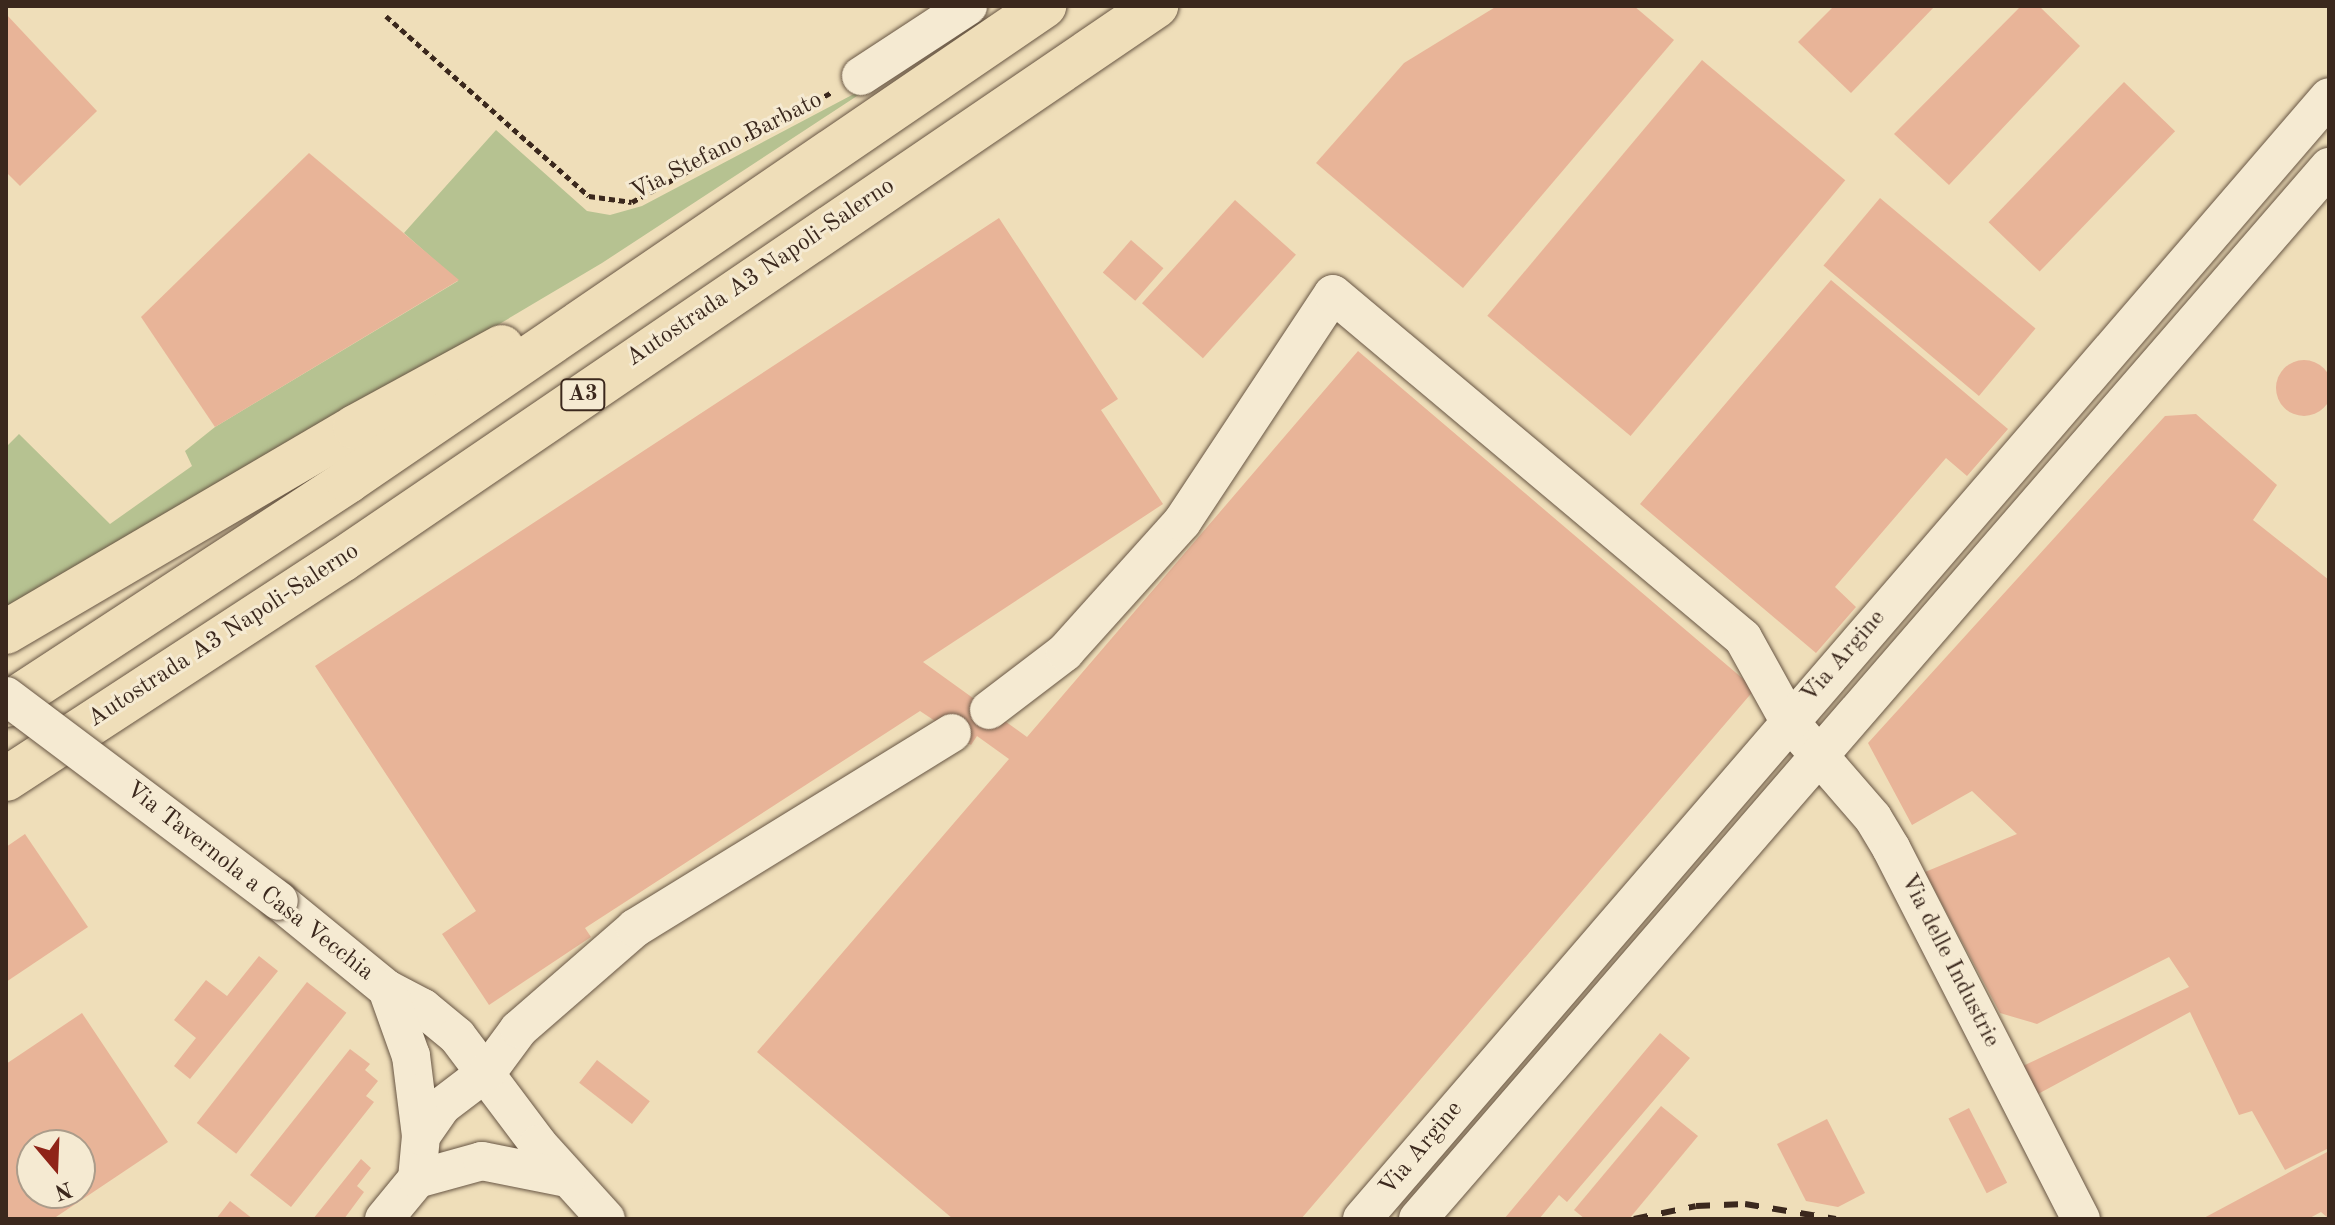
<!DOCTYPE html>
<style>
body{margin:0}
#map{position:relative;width:2335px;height:1225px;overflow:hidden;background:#efdeb9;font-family:"Old Standard TT",serif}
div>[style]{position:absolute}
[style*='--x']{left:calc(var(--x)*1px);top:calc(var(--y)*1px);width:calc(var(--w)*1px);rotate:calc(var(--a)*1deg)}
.green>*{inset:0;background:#b6c291}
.building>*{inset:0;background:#e8b498;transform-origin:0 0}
.round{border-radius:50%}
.path>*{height:5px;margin-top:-2.5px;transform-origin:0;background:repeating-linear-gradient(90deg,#3b281d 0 6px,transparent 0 10px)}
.roads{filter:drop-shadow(0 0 2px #685644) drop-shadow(0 0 2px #685644)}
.minor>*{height:38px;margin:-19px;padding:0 19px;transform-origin:19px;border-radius:19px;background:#f5ead2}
.highway>*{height:44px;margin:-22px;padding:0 22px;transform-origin:22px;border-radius:22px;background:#efdeb9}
.rail>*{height:6px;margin-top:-3px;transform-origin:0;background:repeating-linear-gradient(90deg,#3b281d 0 14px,transparent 0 28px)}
.bridges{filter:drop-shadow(0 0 2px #685644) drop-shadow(0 0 2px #685644)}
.minor-bridge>*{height:38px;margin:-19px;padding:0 19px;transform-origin:19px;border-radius:19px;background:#f5ead2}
span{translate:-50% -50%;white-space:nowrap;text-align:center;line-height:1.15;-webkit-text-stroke:6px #f5ead2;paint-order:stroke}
.shield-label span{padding:2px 6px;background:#f5ead2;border:2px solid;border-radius:6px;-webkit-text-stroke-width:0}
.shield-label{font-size:22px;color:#3b281d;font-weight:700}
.street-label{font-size:24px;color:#3b281d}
.frame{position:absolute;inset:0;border:8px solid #3b281d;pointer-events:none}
.north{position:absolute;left:16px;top:1129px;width:80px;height:80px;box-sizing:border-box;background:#f5ead2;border:2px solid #ab9c8a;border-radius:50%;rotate:161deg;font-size:22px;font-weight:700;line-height:32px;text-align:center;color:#3b281d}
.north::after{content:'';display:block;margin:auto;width:28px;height:36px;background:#8f2418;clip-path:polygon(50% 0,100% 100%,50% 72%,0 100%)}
</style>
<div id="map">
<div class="green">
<div style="clip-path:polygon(886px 77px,602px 263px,6px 617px,6px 447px,19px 434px,110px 524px,192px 466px,185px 451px,215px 427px,458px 281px,404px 233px,496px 130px,587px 211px,610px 215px,642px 206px)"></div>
</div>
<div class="building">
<div style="clip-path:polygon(1497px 6px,1634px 6px,1674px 40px,1463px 288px,1316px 163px,1404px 63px)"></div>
<div style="clip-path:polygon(1834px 6px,1935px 6px,1851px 93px,1798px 42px)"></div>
<div style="clip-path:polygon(2021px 6px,2039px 6px,2080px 46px,1949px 185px,1894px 134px)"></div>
<div style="clip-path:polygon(6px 14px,97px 111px,20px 186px,6px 172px)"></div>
<div style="left:1702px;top:60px;width:187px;height:334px;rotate:40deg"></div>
<div style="left:2124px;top:82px;width:71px;height:195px;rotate:44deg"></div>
<div style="clip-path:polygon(309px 153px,459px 280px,215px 427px,141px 317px)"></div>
<div style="left:1880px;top:198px;width:203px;height:88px;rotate:40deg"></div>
<div style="left:1235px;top:200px;width:82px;height:139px;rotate:42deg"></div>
<div style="clip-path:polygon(999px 218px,1118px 399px,1101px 410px,1163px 504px,923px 662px,1027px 737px,1358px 351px,1755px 689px,1301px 1219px,953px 1219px,757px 1052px,1009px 759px,977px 736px,971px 745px,920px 711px,585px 928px,591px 937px,489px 1005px,442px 934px,476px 911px,315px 666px)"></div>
<div style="left:1131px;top:240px;width:43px;height:43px;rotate:41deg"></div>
<div style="clip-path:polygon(1831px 280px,2008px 429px,1967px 476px,1946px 458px,1835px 587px,1856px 607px,1816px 653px,1640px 504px)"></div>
<div class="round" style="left:2276px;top:360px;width:56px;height:56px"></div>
<div style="clip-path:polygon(2196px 414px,2277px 485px,2253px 520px,2329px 580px,2329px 1148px,2285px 1170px,2252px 1111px,2239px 1115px,2190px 1012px,2038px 1094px,2023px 1066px,2189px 987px,2169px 957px,2037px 1024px,2000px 1013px,1925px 872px,2017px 834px,1972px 791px,1912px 825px,1868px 743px,2165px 416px)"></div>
<div style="clip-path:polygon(25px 834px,88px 927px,6px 982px,6px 847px)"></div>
<div style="clip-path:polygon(259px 956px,278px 971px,190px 1079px,174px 1066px,196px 1038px,174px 1020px,206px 980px,227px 996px)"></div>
<div style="left:307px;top:982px;width:50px;height:179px;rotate:38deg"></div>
<div style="clip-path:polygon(evenodd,82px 1013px,168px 1142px,53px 1219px,6px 1219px,6px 1064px,82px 1013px,32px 1145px,80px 1145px,80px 1193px,32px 1193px,32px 1145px)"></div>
<div style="clip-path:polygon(1660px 1033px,1690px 1058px,1567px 1202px,1559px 1195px,1539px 1219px,1504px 1219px)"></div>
<div style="clip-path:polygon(350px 1049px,370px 1064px,365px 1070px,378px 1081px,366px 1096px,374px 1102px,291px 1207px,250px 1175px)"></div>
<div style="left:597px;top:1060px;width:67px;height:29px;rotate:38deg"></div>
<div style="clip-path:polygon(1661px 1106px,1698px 1136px,1629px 1219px,1585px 1219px,1574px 1210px)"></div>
<div style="left:1969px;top:1108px;width:84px;height:23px;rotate:63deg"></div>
<div style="clip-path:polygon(1827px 1119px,1865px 1193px,1838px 1207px,1806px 1201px,1777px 1144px)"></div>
<div style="clip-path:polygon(2329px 1151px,2329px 1219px,2321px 1212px,2308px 1219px,2202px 1219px)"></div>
<div style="clip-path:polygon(361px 1159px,371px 1168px,357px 1186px,364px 1192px,344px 1219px,313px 1219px)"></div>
<div style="clip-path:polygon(230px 1201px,253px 1219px,216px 1219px)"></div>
</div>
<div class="path">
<div style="--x:386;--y:16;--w:271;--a:41.6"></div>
<div style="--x:589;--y:196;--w:43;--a:7.9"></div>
<div style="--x:632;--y:202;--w:228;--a:-28.8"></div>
</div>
<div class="roads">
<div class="minor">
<div style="--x:861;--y:76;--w:128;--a:-33.2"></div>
<div style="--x:989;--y:710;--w:96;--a:-37.3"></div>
<div style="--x:1065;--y:652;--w:175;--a:-48"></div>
<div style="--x:1182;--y:522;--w:273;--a:-56.5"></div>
<div style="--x:1333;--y:294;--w:535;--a:40"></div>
<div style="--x:1743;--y:638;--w:95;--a:61"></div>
<div style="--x:1789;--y:721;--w:128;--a:49.1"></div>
<div style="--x:1873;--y:818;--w:35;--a:59"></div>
<div style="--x:1891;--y:848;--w:417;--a:62.9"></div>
<div style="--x:279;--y:901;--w:139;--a:39.2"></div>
<div style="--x:387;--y:989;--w:41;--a:27.8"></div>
<div style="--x:423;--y:1008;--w:44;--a:39.5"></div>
<div style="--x:457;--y:1036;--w:135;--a:53.1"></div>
<div style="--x:538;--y:1144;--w:101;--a:47.8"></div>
<div style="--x:421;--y:1136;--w:37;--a:-55"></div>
<div style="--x:442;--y:1106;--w:58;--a:-37.3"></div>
<div style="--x:488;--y:1071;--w:52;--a:-53.6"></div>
<div style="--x:519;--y:1029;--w:154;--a:-41"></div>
<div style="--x:635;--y:928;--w:372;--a:-31.6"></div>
<div style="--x:417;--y:1179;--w:67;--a:-15.5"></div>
<div style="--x:482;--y:1161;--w:87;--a:11.3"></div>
<div style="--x:384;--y:1219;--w:52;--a:-50.5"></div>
<div style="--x:417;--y:1179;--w:43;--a:-84.7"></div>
<div style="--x:421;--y:1136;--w:81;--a:-97.1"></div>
<div style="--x:411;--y:1056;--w:71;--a:-109.7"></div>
<div style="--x:1362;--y:1219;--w:1481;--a:-49.24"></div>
<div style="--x:1418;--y:1219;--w:1392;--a:-49.11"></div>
</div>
<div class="highway">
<div style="--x:6;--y:632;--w:405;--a:-30.4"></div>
<div style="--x:355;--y:427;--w:167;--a:-28.6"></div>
<div style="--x:6;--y:705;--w:409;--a:-33.2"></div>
<div style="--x:348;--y:481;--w:843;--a:-34.31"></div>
<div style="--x:6;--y:779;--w:401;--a:-33.1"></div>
<div style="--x:342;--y:560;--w:985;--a:-34.24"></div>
</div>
</div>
<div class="rail">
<div style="--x:1634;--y:1219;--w:63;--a:-11.8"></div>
<div style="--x:1696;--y:1206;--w:49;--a:-2.3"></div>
<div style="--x:1745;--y:1204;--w:92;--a:9.4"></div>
</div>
<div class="bridges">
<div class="minor-bridge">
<div style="--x:6;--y:696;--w:341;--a:36.9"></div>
</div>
</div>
<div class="shield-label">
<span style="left:583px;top:395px">A3</span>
</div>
<div class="street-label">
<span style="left:727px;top:147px;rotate:-27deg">Via Stefano Barbato</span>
<span style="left:761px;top:273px;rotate:-34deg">Autostrada A3 Napoli-Salerno</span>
<span style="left:224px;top:636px;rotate:-33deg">Autostrada A3 Napoli-Salerno</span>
<span style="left:1844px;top:657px;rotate:-49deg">Via Argine</span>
<span style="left:249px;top:882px;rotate:38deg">Via Tavernola a Casa Vecchia</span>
<span style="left:1949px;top:961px;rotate:63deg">Via delle Industrie</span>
<span style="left:1422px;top:1149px;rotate:-50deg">Via Argine</span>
</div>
<div class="frame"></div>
<div class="north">N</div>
</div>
